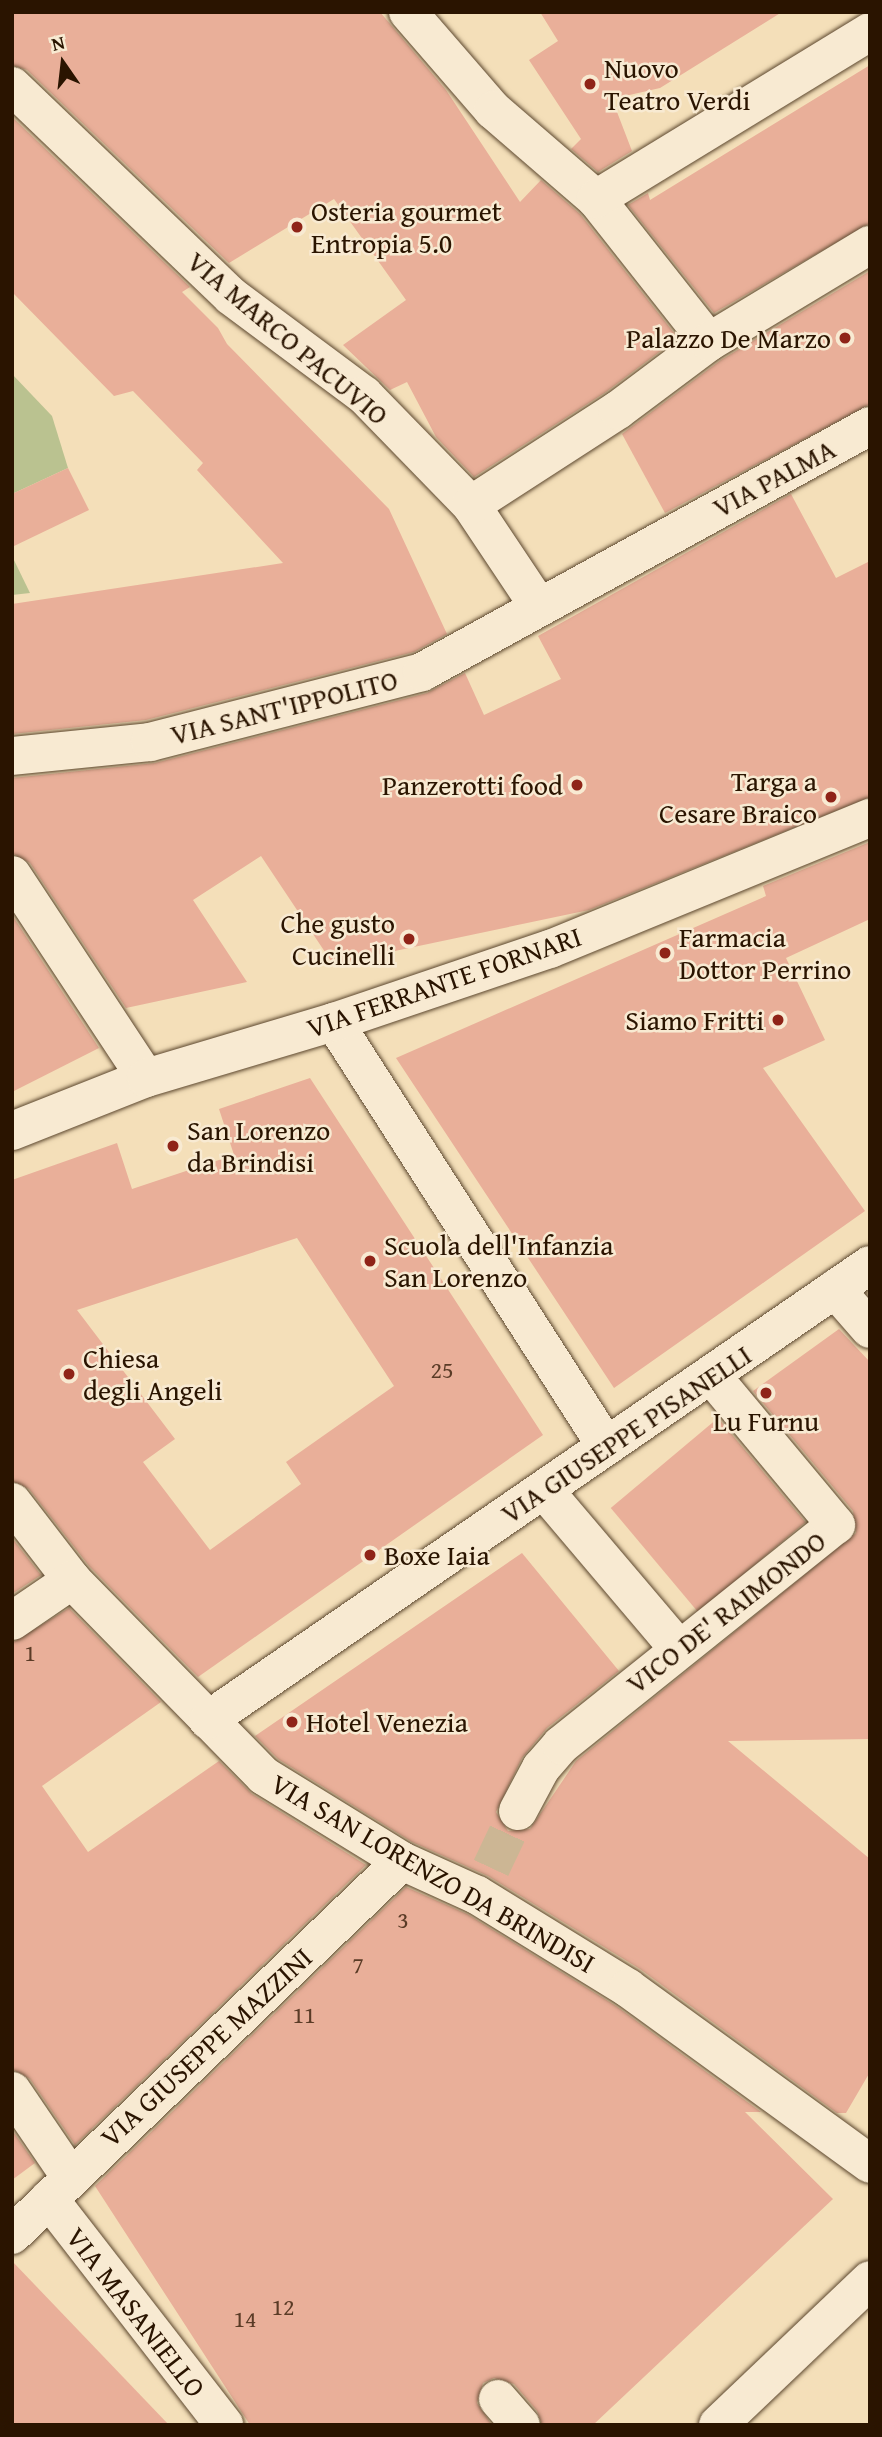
<!DOCTYPE html>
<style>
body{margin:0}
#map{position:relative;width:882px;height:2437px;overflow:hidden;background:#f4dfb9;font-family:"Gentium Book Plus",serif}
div>[style]{position:absolute}
[style*='--x']{left:calc(var(--x)*1px);top:calc(var(--y)*1px);width:calc(var(--w)*1px);rotate:calc(var(--a)*1deg)}
.green>*{inset:0;background:#bac290}
.building>*{inset:0;background:#e9af99;transform-origin:0 0}
.minor-tunnel>*{height:38px;margin-top:-19px;transform-origin:0;background:repeating-linear-gradient(90deg,#ccb694 0 38px,transparent 0 57px)}
.roads{filter:drop-shadow(0 0 2px #5c472e) drop-shadow(0 0 2px #5c472e)}
.minor>*{height:38px;margin:-19px;padding:0 19px;transform-origin:19px;border-radius:19px;background:#f8ead2}
.dots>*{width:19px;height:19px;translate:-50% -50%;box-sizing:border-box;border:4px solid #f8ead2;border-radius:50%}
span{translate:-50% -50%;white-space:nowrap;text-align:center;line-height:1.15;-webkit-text-stroke:5px #f8ead2;paint-order:stroke}
.number-label{font-size:24px;color:#5a3b26}
.number-label span{-webkit-text-stroke-width:0}
.poi-label{font-size:28px;color:#2a1400}
.left{translate:0 -50%;text-align:left}
.right{translate:-100% -50%;text-align:right}
.street-label{font-size:28px;color:#2a1400}
.frame{position:absolute;inset:0;border:14px solid #2a1400;pointer-events:none}
.north{position:absolute;left:28px;top:28px;width:70px;height:70px;-webkit-text-stroke:5px #f8ead2;paint-order:stroke;rotate:346deg;font-size:19px;font-weight:700;line-height:28px;text-align:center;color:#2a1400}
.north::after{content:'';display:block;margin:auto;width:24px;height:32px;background:#2a1400;clip-path:polygon(50% 0,100% 100%,50% 72%,0 100%)}
</style>
<div id="map">
<div class="green">
<div style="clip-path:polygon(12px 374px,52px 416px,68px 468px,12px 494px)"></div>
<div style="clip-path:polygon(12px 556px,30px 593px,12px 595px)"></div>
</div>
<div class="building">
<div style="clip-path:polygon(12px 12px,380px 12px,446px 90px,520px 202px,541px 180px,580px 214px,678px 338px,606px 392px,474px 477px,436px 437px,407px 382px,390px 390px,343px 345px,406px 300px,334px 199px,229px 263px,27px 70px,12px 65px)"></div>
<div style="clip-path:polygon(540px 12px,782px 12px,660px 88px,612px 99px,632px 151px,598px 172px,571px 149px,581px 139px,529px 60px,558px 41px)"></div>
<div style="clip-path:polygon(870px 65px,870px 223px,714px 313px,628px 205px,648px 193px,650px 200px)"></div>
<div style="clip-path:polygon(12px 117px,190px 287px,182px 292px,218px 328px,227px 344px,389px 509px,447px 634px,414px 652px,146px 720px,12px 734px,12px 604px,283px 563px,197px 470px,203px 463px,133px 391px,114px 396px,12px 292px)"></div>
<div style="clip-path:polygon(870px 271px,870px 404px,665px 513px,622px 434px,721px 360px)"></div>
<div style="clip-path:polygon(68px 468px,89px 510px,12px 547px,12px 494px)"></div>
<div style="clip-path:polygon(791px 494px,836px 578px,870px 561px,870px 797px,589px 910px,333px 964px,261px 856px,193px 900px,247px 982px,126px 1008px,30px 863px,12px 853px,12px 778px,155px 763px,427px 693px,465px 673px,484px 715px,561px 679px,538px 636px)"></div>
<div style="clip-path:polygon(870px 842px,870px 919px,786px 958px,825px 1040px,763px 1068px,865px 1211px,614px 1388px,396px 1058px,766px 896px,763px 886px)"></div>
<div style="clip-path:polygon(12px 915px,99px 1048px,12px 1092px)"></div>
<div style="clip-path:polygon(evenodd,310px 1078px,543px 1435px,198px 1677px,89px 1566px,29px 1489px,12px 1481px,12px 1180px,117px 1143px,132px 1189px,234px 1155px,219px 1109px,310px 1078px,297px 1238px,394px 1386px,286px 1462px,301px 1484px,210px 1550px,143px 1462px,175px 1439px,77px 1310px,297px 1238px)"></div>
<div style="clip-path:polygon(839px 1329px,870px 1362px,870px 1739px,728px 1741px,870px 1859px,870px 2072px,846px 2113px,837px 2113px,640px 1969px,488px 1876px,412px 1842px,278px 1759px,255px 1736px,522px 1553px,619px 1671px,547px 1728px,522px 1758px,496px 1812px,508px 1831px,530px 1829px,576px 1761px,856px 1533px,853px 1511px,753px 1391px)"></div>
<div style="left:718px;top:1418px;width:136px;height:140px;rotate:50deg"></div>
<div style="clip-path:polygon(12px 1538px,41px 1575px,12px 1594px)"></div>
<div style="clip-path:polygon(69px 1608px,161px 1702px,42px 1786px,88px 1852px,219px 1761px,252px 1794px,366px 1865px,75px 2145px,30px 2079px,12px 2069px,12px 1643px)"></div>
<div style="clip-path:polygon(406px 1887px,467px 1914px,616px 2006px,761px 2112px,745px 2112px,833px 2199px,593px 2425px,542px 2425px,537px 2411px,514px 2384px,494px 2378px,483px 2383px,477px 2403px,492px 2425px,250px 2425px,95px 2186px)"></div>
<div style="clip-path:polygon(12px 2130px,35px 2163px,12px 2180px)"></div>
<div style="clip-path:polygon(12px 2261px,169px 2425px,12px 2425px)"></div>
</div>
<div class="minor-tunnel">
<div style="--x:491;--y:1868;--w:63;--a:-64.7"></div>
</div>
<div class="roads">
<div class="minor">
<div style="--x:408;--y:12;--w:130;--a:49.1"></div>
<div style="--x:493;--y:110;--w:136;--a:40.8"></div>
<div style="--x:596;--y:199;--w:182;--a:51.7"></div>
<div style="--x:12;--y:86;--w:303;--a:43.8"></div>
<div style="--x:231;--y:296;--w:166;--a:36.7"></div>
<div style="--x:364;--y:395;--w:153;--a:45.8"></div>
<div style="--x:471;--y:505;--w:123;--a:56.3"></div>
<div style="--x:596;--y:199;--w:321;--a:-31.4"></div>
<div style="--x:471;--y:505;--w:175;--a:-32.9"></div>
<div style="--x:618;--y:410;--w:114;--a:-36.8"></div>
<div style="--x:709;--y:342;--w:188;--a:-31.1"></div>
<div style="--x:12;--y:756;--w:139;--a:-5.8"></div>
<div style="--x:150;--y:742;--w:281;--a:-14.4"></div>
<div style="--x:422;--y:672;--w:511;--a:-28.77"></div>
<div style="--x:12;--y:875;--w:243;--a:56.6"></div>
<div style="--x:334;--y:1022;--w:504;--a:57.32"></div>
<div style="--x:12;--y:1131;--w:144;--a:-21.6"></div>
<div style="--x:146;--y:1078;--w:196;--a:-16.6"></div>
<div style="--x:334;--y:1022;--w:228;--a:-18.7"></div>
<div style="--x:550;--y:949;--w:346;--a:-22.3"></div>
<div style="--x:835;--y:1289;--w:53;--a:48.8"></div>
<div style="--x:544;--y:1490;--w:207;--a:49.7"></div>
<div style="--x:12;--y:1502;--w:98;--a:52.4"></div>
<div style="--x:72;--y:1580;--w:274;--a:45.6"></div>
<div style="--x:264;--y:1776;--w:162;--a:31.6"></div>
<div style="--x:402;--y:1861;--w:82;--a:24.4"></div>
<div style="--x:477;--y:1895;--w:177;--a:31.6"></div>
<div style="--x:628;--y:1988;--w:299;--a:36"></div>
<div style="--x:12;--y:1621;--w:73;--a:-34.3"></div>
<div style="--x:208;--y:1720;--w:803;--a:-34.5"></div>
<div style="--x:518;--y:1811;--w:49;--a:-61.9"></div>
<div style="--x:541;--y:1768;--w:30;--a:-49"></div>
<div style="--x:561;--y:1745;--w:352;--a:-38.7"></div>
<div style="--x:836;--y:1525;--w:194;--a:-129.8"></div>
<div style="--x:12;--y:2091;--w:102;--a:55.8"></div>
<div style="--x:49;--y:2199;--w:286;--a:52.2"></div>
<div style="--x:12;--y:2235;--w:540;--a:-43.8"></div>
<div style="--x:498;--y:2399;--w:35;--a:49"></div>
<div style="--x:718;--y:2425;--w:210;--a:-43.6"></div>
</div>
</div>
<div class="dots">
<div style="left:590px;top:84px;background:#8f2418"></div>
<div style="left:297px;top:227px;background:#8f2418"></div>
<div style="left:845px;top:338px;background:#8f2418"></div>
<div style="left:577px;top:785px;background:#8f2418"></div>
<div style="left:831px;top:797px;background:#8f2418"></div>
<div style="left:409px;top:939px;background:#8f2418"></div>
<div style="left:665px;top:953px;background:#8f2418"></div>
<div style="left:778px;top:1020px;background:#8f2418"></div>
<div style="left:173px;top:1146px;background:#8f2418"></div>
<div style="left:370px;top:1261px;background:#8f2418"></div>
<div style="left:69px;top:1374px;background:#8f2418"></div>
<div style="left:766px;top:1393px;background:#8f2418"></div>
<div style="left:370px;top:1555px;background:#8f2418"></div>
<div style="left:292px;top:1722px;background:#8f2418"></div>
</div>
<div class="number-label">
<span style="left:442px;top:1370px">25</span>
<span style="left:30px;top:1653px">1</span>
<span style="left:403px;top:1920px">3</span>
<span style="left:358px;top:1965px">7</span>
<span style="left:304px;top:2015px">11</span>
<span style="left:283px;top:2307px">12</span>
<span style="left:245px;top:2319px">14</span>
</div>
<div class="poi-label">
<span class="left" style="left:604px;top:84px">Nuovo<br>Teatro Verdi</span>
<span class="left" style="left:311px;top:227px">Osteria gourmet<br>Entropia 5.0</span>
<span class="right" style="left:831px;top:338px">Palazzo De Marzo</span>
<span class="right" style="left:817px;top:797px">Targa a<br>Cesare Braico</span>
<span class="right" style="left:563px;top:785px">Panzerotti food</span>
<span class="right" style="left:395px;top:939px">Che gusto<br>Cucinelli</span>
<span class="left" style="left:679px;top:953px">Farmacia<br>Dottor Perrino</span>
<span class="right" style="left:764px;top:1020px">Siamo Fritti</span>
<span class="left" style="left:187px;top:1146px">San Lorenzo<br>da Brindisi</span>
<span class="left" style="left:384px;top:1261px">Scuola dell'Infanzia<br>San Lorenzo</span>
<span class="left" style="left:83px;top:1374px">Chiesa<br>degli Angeli</span>
<span style="left:766px;top:1421px">Lu Furnu</span>
<span class="left" style="left:384px;top:1555px">Boxe Iaia</span>
<span class="left" style="left:306px;top:1722px">Hotel Venezia</span>
</div>
<div class="street-label">
<span style="left:288px;top:338px;rotate:40deg">VIA MARCO PACUVIO</span>
<span style="left:774px;top:478px;rotate:-28deg">VIA PALMA</span>
<span style="left:284px;top:707px;rotate:-14deg">VIA SANT'IPPOLITO</span>
<span style="left:444px;top:982px;rotate:-19deg">VIA FERRANTE FORNARI</span>
<span style="left:626px;top:1434px;rotate:-34deg">VIA GIUSEPPE PISANELLI</span>
<span style="left:726px;top:1612px;rotate:-38deg">VICO DE' RAIMONDO</span>
<span style="left:433px;top:1873px;rotate:30deg">VIA SAN LORENZO DA BRINDISI</span>
<span style="left:206px;top:2047px;rotate:-43deg">VIA GIUSEPPE MAZZINI</span>
<span style="left:136px;top:2312px;rotate:52deg">VIA MASANIELLO</span>
</div>
<div class="frame"></div>
<div class="north">N</div>
</div>
